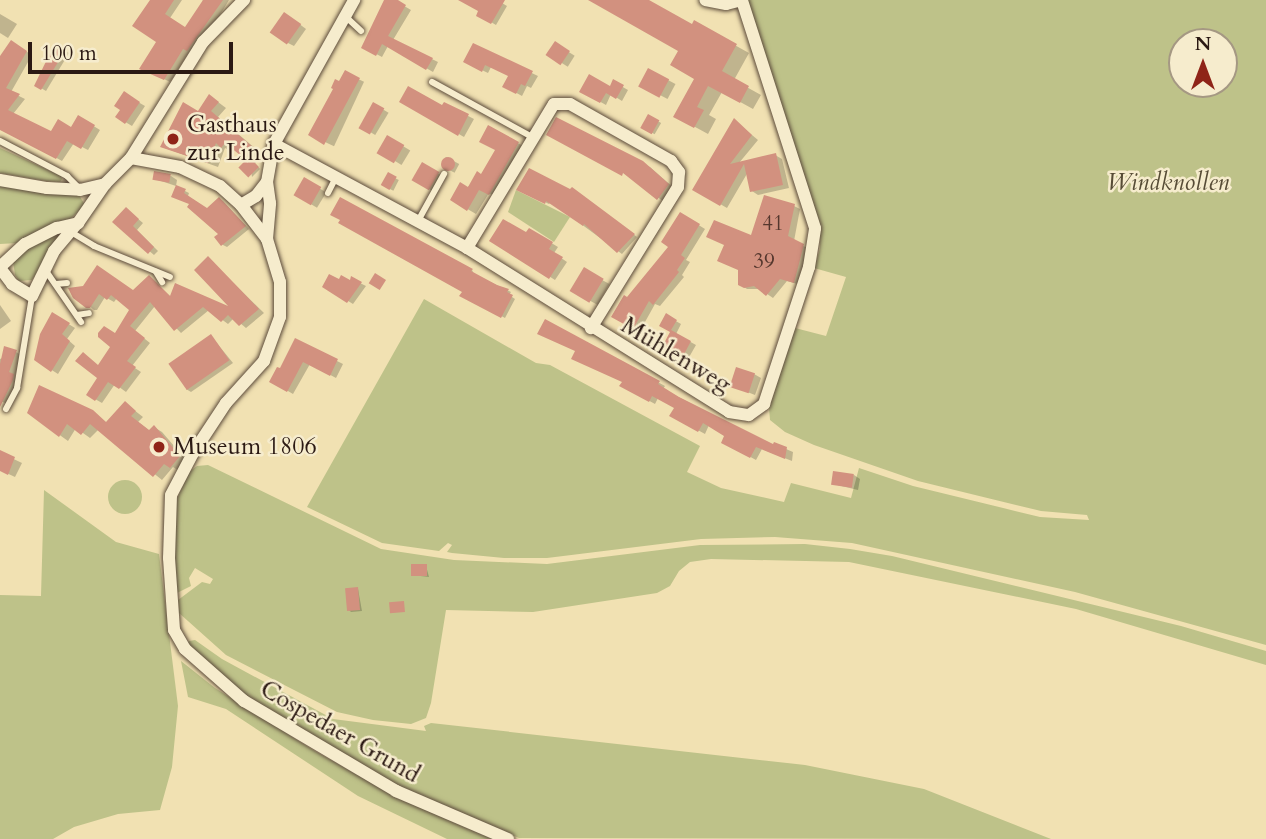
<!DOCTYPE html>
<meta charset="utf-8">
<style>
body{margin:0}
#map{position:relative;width:1266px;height:839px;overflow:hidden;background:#f1e1b2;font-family:Cardo,serif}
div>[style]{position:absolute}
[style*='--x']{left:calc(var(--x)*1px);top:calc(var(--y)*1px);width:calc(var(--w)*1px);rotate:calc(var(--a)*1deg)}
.green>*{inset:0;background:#bec289}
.round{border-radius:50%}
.shadow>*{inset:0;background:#0003;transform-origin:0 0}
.building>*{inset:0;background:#d2917f;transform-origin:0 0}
.roads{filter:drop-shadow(0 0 2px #5c4b3b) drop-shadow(0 0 2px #5c4b3b)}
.service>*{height:6px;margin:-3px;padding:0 3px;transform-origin:3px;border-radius:3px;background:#f6eccd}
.minor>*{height:12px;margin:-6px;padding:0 6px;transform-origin:6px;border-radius:6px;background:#f6eccd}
.dots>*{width:19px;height:19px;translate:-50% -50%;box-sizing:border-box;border:4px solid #f6eccd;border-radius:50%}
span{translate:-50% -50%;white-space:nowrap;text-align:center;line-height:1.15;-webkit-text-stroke:5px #f6eccd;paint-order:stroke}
.number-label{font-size:21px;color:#55372e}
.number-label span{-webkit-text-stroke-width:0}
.poi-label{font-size:24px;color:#2b1913}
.left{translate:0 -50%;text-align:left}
.park-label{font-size:24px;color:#574c36;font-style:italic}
.street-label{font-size:24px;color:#2b1913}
.north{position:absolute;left:1168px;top:28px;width:70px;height:70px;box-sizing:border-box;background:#f6eccd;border:2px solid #a59883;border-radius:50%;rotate:0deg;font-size:19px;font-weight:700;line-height:28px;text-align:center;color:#2b1913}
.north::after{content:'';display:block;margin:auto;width:24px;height:32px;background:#8f2418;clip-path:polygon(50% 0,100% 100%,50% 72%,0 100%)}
.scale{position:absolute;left:28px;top:42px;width:205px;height:32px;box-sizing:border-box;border:4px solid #2b1913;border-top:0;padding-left:9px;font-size:21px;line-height:24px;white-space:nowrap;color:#2b1913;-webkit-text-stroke:5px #f6eccd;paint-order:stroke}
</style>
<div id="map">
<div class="green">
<div style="clip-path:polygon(evenodd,747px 0,1266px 0,1266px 645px,1075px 592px,852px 543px,775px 537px,701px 539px,547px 558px,504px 558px,452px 553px,447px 552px,452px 545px,448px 543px,439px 551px,382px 543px,307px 507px,424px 299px,536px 363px,550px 365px,700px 446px,687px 472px,721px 488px,784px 502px,791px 483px,851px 498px,859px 468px,913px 486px,1040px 517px,1089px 520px,1087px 515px,1041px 511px,918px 481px,814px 445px,785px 432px,770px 420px,769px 408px,795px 328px,826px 336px,846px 277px,814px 268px,820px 249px,820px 230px,747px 0,1182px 42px,1224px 42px,1224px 84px,1182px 84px,1182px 42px)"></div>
<div style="clip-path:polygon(0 148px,61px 176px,62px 179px,60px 182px,46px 181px,0 173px)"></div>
<div style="clip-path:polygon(0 185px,79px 195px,85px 205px,68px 221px,18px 243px,0 244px)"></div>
<div style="clip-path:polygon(516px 190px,570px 217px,554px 242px,508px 212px)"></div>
<div style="clip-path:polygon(64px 232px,32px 280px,19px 281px,15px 275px,13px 261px,27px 247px,52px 234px)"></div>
<div style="clip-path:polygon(208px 465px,381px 549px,454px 560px,547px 564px,700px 545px,805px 544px,850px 549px,892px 556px,1181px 626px,1266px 651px,1266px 665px,1076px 609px,849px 562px,711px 559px,690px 562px,679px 571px,670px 586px,657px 593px,533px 612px,446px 610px,431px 703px,426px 718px,411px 724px,373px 720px,337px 712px,226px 655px,179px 613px,178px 600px,202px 582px,210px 584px,213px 579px,195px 568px,189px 578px,191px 586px,177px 593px,173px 529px,177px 499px,189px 472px,197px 466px)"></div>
<div class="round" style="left:108px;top:480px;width:34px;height:34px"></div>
<div style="clip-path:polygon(44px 490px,116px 542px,159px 554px,178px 706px,172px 767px,160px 810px,118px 814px,74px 827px,53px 839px,0 839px,0 595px,41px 596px)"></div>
<div style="clip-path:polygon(195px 640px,222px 659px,333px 719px,426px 731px,424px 726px,431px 723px,805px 765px,924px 789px,1051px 839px,519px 838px,399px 787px,319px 742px,223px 681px,187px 646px,189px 641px)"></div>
<div style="clip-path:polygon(181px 661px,215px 688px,313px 750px,395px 796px,499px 839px,447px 839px,358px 796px,226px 709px,188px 697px)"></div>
</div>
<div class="shadow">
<div style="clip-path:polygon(152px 0,182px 0,170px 18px,186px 29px,204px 1px,202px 0,229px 0,212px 28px,194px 53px,190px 51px,170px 82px,142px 68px,159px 42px)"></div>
<div style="clip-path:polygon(386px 0,394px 0,411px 10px,393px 40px,438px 62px,433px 72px,388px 46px,382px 57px,363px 47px)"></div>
<div style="clip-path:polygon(461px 0,497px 0,507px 6px,496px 25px,479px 15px,481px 11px)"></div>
<div style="clip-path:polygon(601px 0,645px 0,693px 27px,695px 23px,749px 53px,734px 80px,761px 95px,753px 109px,722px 92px,709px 115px,716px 119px,708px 134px,675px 116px,697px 78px,680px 50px)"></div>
<div style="clip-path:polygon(0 14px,17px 24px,8px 38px,0 33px)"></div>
<div style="clip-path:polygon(290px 17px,306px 29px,294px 46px,288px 43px)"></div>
<div style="clip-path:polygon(11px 42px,32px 55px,11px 92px,25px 99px,13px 114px,51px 134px,72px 129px,79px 117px,100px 130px,88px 150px,74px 143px,62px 161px,0 126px,0 59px)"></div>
<div style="left:556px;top:44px;width:22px;height:13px;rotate:32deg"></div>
<div style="clip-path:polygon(56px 45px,69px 53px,46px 91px,36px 85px)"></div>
<div style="clip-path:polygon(473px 45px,538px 76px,531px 88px,527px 86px,522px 96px,504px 86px,510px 76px,491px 67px,488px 73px,465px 62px)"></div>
<div style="left:649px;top:70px;width:30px;height:17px;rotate:28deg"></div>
<div style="left:345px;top:73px;width:21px;height:71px;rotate:25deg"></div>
<div style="clip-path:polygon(614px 82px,628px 90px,622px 101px,611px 94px,606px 105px,581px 91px,610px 88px)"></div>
<div style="clip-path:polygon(124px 94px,145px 106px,132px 126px,117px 117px,122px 109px)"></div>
<div style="clip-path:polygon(401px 101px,443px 108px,445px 104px,474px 119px,464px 137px)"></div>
<div style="clip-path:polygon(218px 102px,226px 108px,218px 117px,263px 155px,255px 163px,260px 169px,252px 177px,249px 159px,234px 148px,231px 151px,225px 148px,218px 167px,162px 147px,199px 113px)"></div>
<div style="left:374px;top:104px;width:17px;height:26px;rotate:31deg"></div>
<div style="left:649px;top:116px;width:14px;height:13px;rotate:30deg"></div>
<div style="clip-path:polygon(734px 120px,758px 140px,739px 163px,775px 155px,782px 159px,789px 188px,758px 195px,752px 191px,748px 172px,727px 208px,694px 189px)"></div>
<div style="clip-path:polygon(488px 127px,527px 148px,498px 198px,489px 193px,476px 214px,452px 200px,481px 176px,497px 149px)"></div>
<div style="clip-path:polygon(548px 134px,650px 167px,675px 189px,664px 202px,630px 176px)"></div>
<div style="left:388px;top:137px;width:26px;height:17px;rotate:31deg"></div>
<div style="left:446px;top:157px;width:15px;height:10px;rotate:28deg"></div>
<div style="left:423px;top:164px;width:25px;height:18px;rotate:32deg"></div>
<div style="left:389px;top:175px;width:11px;height:12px;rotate:27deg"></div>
<div style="clip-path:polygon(171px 176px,177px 180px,176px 186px,155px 179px)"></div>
<div style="left:304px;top:179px;width:26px;height:18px;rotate:31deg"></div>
<div style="clip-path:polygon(177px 187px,189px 193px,188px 196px,208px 210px,219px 199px,223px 201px,249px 229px,227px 247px,223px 245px,216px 237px,221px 234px)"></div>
<div style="clip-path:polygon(519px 190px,576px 191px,637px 237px,622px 254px,551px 202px,549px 204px)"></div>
<div style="clip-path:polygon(794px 206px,800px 209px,794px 241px,809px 249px,801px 285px,787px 281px,773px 298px,760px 289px,747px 289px,741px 285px,738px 278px,752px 238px)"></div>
<div style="clip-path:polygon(131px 213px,143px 223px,137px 230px,158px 251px,154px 255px,115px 222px)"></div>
<div style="clip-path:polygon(333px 214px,472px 270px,474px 274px,511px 292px,509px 295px,515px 299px,505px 318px,462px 295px,464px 291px)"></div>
<div style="clip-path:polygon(681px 214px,705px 229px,686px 260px,690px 262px,682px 275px,684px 277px,660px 306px,655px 304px,640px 331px,613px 316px,671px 246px)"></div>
<div style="clip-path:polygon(530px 230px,558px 247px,554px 253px,567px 262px,555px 280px,492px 240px,533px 238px)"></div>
<div style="clip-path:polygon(208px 258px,264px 313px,246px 328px,234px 318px,228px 324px,209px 310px,181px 333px,155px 306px,135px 331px,150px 343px,132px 366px,141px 372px,126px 392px,115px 384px,102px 403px,88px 395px,100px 378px,116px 335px,131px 310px,117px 298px,114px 302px,105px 297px,97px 310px,94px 310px,71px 290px,134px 292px,149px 277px,171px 297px,236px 311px)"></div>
<div style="left:584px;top:270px;width:29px;height:24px;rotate:29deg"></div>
<div style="clip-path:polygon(352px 279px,366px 286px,353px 304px,324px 286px,350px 282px)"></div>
<div style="clip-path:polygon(0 305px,11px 321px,0 329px)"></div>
<div style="clip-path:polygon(667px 316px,681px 324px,676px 334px,696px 345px,688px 359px,664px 346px,672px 332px,661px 326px)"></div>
<div style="clip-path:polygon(59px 318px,75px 328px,67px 339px,75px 346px,58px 374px,36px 360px)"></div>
<div style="clip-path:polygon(546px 321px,665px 386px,663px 389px,774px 447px,786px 449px,793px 452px,792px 461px,762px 449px,756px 460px,723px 442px,727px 435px,709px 425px,705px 434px,672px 416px,676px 407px,658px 398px,655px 404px,622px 386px,624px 382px,577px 351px)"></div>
<div style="clip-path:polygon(211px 336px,233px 363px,191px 392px,186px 389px)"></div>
<div style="clip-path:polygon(295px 340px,343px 364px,336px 378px,310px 364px,293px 394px,271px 381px,281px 371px)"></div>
<div style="clip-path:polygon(16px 352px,21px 355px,15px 376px,19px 379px,8px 404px,0 401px,0 359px)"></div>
<div style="clip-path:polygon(754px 374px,761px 378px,755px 395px,732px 386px)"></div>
<div style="clip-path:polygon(125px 403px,143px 417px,138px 422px,150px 431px,154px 427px,162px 432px,187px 461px,179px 471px,173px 467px,162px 480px,99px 429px,90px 438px,76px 428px,68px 441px,29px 413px,92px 412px,107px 423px)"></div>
<div style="clip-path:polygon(3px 454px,22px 463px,15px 477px,0 470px)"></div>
<div style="clip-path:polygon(854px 475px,860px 479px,858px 490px,833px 484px)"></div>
<div style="clip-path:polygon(426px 566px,429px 577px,412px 575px)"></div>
<div style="clip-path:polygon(358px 589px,362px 611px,351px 612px,349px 610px)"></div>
</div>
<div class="building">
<div style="clip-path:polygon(150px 0,174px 0,165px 14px,185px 27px,203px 0,223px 0,187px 51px,183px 49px,164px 80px,139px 69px,156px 42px,132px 26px)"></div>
<div style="clip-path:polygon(384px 0,398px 0,406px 5px,388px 36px,433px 58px,426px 70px,382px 44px,376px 56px,361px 48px)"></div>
<div style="clip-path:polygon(458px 0,505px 0,491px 24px,476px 16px,478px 11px)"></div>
<div style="clip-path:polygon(588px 0,649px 0,692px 24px,694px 20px,737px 44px,722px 71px,749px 86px,740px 103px,708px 86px,697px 107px,704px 110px,694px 128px,673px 117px,694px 79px,670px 65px,678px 51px)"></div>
<div style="left:284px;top:12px;width:21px;height:25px;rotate:35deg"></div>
<div style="clip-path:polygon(11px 40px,27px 51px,6px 88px,20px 94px,8px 110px,51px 131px,58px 119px,71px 127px,78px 115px,95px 125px,81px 149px,67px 141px,56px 159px,0 130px,0 56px)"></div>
<div style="left:555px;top:41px;width:18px;height:17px;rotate:34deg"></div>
<div style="clip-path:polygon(55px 43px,66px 49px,41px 90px,34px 86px)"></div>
<div style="clip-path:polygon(473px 43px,533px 71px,525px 86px,521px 84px,516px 94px,502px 87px,508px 76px,485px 65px,482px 72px,463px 62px)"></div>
<div style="left:648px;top:68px;width:24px;height:21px;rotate:28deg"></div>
<div style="clip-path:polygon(345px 70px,360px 78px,324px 145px,308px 135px,333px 89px,331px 88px,335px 79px,339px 81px)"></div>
<div style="clip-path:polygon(589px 74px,610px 86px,613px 79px,624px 85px,616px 99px,606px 93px,600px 103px,579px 92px)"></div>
<div style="clip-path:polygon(408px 86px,442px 105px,444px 102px,469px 114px,458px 136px,399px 102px)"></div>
<div style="clip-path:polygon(124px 91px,140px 102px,125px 124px,115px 117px,120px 110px,114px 106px)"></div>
<div style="clip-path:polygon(209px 94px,219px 102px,211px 111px,255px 149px,245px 159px,225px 143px,221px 148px,216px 143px,208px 163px,160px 147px,183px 102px,198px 111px)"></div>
<div style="left:373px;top:102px;width:13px;height:30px;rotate:29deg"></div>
<div style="left:648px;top:114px;width:13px;height:16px;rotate:29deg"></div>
<div style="clip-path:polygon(556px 117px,643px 161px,669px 184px,657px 200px,623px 173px,622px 176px,546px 135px)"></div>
<div style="clip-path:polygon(734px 118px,752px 135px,730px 164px,776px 153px,783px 185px,750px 192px,744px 164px,720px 206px,692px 190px)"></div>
<div style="clip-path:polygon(488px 125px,519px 142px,489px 195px,479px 190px,467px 211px,450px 200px,460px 182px,468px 187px,477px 171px,481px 174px,495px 150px,479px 142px)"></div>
<div style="left:387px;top:135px;width:20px;height:21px;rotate:30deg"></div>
<div class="round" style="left:441px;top:157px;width:14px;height:14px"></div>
<div style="left:249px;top:157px;width:14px;height:15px;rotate:45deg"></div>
<div style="left:422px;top:162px;width:20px;height:21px;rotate:30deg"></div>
<div style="clip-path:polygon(529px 168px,570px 189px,572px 187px,635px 234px,617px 253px,584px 224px,583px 226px,546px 201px,545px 204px,516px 190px)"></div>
<div style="left:154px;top:171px;width:17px;height:9px;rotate:10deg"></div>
<div style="left:388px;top:172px;width:10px;height:15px;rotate:29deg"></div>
<div style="left:304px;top:177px;width:20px;height:21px;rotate:30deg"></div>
<div style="clip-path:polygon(176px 185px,186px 189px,184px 193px,207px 208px,219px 197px,246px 226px,221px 246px,214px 237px,218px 234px,187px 207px,189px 204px,171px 197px)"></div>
<div style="clip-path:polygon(764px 195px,795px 204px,788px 236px,804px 244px,794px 283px,780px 279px,766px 296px,754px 286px,744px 288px,738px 285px,738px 270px,717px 261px,724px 245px,706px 237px,714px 220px,751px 235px)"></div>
<div style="clip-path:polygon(340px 197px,473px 269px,471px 271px,497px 285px,509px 289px,507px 292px,513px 295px,501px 318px,459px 296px,462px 292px,338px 223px,340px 220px,330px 215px)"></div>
<div style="clip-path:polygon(126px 207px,139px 219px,133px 226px,154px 247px,148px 254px,112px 222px)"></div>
<div style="clip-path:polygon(680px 212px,700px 224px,681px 255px,685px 258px,677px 270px,679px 272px,653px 305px,649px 301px,633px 329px,611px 317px,624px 295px,627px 297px,668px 247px,661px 242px)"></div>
<div style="clip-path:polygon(503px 219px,526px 232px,529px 228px,553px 242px,549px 249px,563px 257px,549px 279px,489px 241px)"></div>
<div style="clip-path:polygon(208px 256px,259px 309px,239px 326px,228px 315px,221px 322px,203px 307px,174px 331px,150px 302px,130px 326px,145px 338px,127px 361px,136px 367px,119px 389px,108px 382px,95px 401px,86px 395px,97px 378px,75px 361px,83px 352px,98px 365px,110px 347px,98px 337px,98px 333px,104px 326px,115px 333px,129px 310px,111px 295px,107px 300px,99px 294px,90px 308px,86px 308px,73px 298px,68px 288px,83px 286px,97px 265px,133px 290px,149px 275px,170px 296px,175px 283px,228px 306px,194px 270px)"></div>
<div style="left:584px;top:267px;width:23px;height:28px;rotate:31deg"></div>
<div style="left:375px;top:273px;width:13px;height:12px;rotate:32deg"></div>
<div style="clip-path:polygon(329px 274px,339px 279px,341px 275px,350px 280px,351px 276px,362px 282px,347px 303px,322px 287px)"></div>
<div style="clip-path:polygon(52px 312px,70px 323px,62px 334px,70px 341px,51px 372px,34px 360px,40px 334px)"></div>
<div style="clip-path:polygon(666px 313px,677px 320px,671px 330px,691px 341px,682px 358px,662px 347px,670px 332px,659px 326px)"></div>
<div style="clip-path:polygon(545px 319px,660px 381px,658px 384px,679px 397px,773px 444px,774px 442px,787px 447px,785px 459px,756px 447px,750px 458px,721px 443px,724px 436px,703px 423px,698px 432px,669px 416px,674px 408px,652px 396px,649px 402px,619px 386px,622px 382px,571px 359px,575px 351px,537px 334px)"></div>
<div style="left:211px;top:334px;width:32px;height:52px;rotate:55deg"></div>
<div style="clip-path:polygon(295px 338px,338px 359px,330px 376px,303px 362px,287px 392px,269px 382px,277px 367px,280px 368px)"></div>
<div style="clip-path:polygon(4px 346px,17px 350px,9px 372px,14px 374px,13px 380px,0 407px,0 364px)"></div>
<div style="left:736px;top:367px;width:20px;height:21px;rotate:18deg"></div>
<div style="clip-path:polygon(39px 385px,93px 410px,106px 422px,125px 401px,136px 411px,131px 416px,149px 430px,154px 425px,180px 456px,170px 468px,164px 464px,153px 477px,90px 424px,81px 435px,67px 424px,59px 437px,27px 413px)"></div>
<div style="clip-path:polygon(0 450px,15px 457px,8px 475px,0 471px)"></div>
<div style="left:833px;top:471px;width:21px;height:14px;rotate:8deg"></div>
<div style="left:411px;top:564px;width:16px;height:12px"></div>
<div style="left:358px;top:587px;width:23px;height:13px;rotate:85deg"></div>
<div style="left:404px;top:601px;width:11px;height:15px;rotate:85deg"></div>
</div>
<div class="roads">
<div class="service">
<div style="--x:345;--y:16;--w:22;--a:43"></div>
<div style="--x:432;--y:82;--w:114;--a:28.8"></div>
<div style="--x:0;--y:141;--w:76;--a:27.6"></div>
<div style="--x:67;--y:176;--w:17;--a:45"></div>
<div style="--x:328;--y:193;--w:18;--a:-63"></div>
<div style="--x:418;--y:221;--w:54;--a:-61"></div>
<div style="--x:71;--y:232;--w:27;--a:31"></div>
<div style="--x:94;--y:246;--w:82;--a:22.2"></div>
<div style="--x:46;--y:271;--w:62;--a:55.5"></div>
<div style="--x:156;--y:272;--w:12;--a:59"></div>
<div style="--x:56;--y:284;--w:11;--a:-5"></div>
<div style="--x:77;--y:315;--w:12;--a:-9"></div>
<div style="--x:6;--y:409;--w:24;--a:-62"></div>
<div style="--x:17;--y:388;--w:93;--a:-80.7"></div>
</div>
<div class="minor">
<div style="--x:274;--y:144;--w:219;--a:28.3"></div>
<div style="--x:467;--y:248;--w:309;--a:32"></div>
<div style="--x:729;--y:412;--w:20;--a:9"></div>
<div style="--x:749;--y:415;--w:19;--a:-36"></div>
<div style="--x:764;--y:404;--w:144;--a:-71.8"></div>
<div style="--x:809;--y:267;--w:39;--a:-81"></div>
<div style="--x:815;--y:228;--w:239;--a:-107.8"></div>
<div style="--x:742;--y:0;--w:16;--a:166"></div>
<div style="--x:726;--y:4;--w:21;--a:-169"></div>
<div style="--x:131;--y:158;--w:50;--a:10.4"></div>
<div style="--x:180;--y:167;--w:44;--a:25.4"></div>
<div style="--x:220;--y:186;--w:28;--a:42"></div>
<div style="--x:241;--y:205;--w:43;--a:52.6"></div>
<div style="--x:267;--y:239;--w:45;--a:73.2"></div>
<div style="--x:280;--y:282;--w:35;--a:90"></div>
<div style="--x:280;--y:317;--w:47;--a:110"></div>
<div style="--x:264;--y:361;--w:57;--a:132.1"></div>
<div style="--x:226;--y:403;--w:60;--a:123.4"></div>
<div style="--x:193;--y:453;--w:47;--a:117.6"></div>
<div style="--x:171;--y:495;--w:63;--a:91.8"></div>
<div style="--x:169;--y:558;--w:72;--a:86"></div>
<div style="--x:174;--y:630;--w:22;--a:60"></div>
<div style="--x:185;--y:649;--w:79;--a:41.4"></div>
<div style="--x:244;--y:701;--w:177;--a:30.6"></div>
<div style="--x:396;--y:791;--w:122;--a:23.2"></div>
<div style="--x:0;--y:180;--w:48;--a:9.7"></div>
<div style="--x:47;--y:188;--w:33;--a:3"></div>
<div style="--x:80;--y:190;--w:26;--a:-13"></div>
<div style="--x:105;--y:184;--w:37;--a:-45"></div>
<div style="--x:131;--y:158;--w:137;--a:-58.2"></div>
<div style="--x:203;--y:42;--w:59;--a:-45.7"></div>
<div style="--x:241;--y:205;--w:17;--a:-31"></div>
<div style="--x:256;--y:196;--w:18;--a:-52"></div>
<div style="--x:267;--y:239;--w:36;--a:-85"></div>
<div style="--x:270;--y:203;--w:21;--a:-98"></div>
<div style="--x:267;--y:182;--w:39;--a:-80"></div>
<div style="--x:274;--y:144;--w:165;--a:-60.9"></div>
<div style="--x:467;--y:248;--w:168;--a:-58.9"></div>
<div style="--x:554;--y:104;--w:16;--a:0"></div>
<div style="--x:570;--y:104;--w:116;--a:29.4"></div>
<div style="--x:671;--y:161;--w:14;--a:54"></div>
<div style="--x:679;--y:172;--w:15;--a:94"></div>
<div style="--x:678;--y:187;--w:166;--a:121.7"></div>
<div style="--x:0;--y:267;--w:34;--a:-43"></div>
<div style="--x:25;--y:244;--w:36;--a:-27"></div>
<div style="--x:57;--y:228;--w:22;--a:-13"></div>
<div style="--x:78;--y:223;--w:47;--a:-55.3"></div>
<div style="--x:0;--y:268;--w:20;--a:53"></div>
<div style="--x:12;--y:284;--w:23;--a:31"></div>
<div style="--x:32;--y:296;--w:50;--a:-63.9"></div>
<div style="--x:54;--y:251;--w:35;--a:-50"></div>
</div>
</div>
<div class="dots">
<div style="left:173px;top:139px;background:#8f2418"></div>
<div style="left:159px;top:447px;background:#8f2418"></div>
</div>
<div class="number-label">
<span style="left:773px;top:224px">41</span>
<span style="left:764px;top:262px">39</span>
</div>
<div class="poi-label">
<span class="left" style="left:187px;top:139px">Gasthaus<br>zur Linde</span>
<span class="left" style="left:173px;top:447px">Museum 1806</span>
</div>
<div class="park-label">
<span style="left:1168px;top:183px">Windknollen</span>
</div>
<div class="street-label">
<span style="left:676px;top:355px;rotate:31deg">Mühlenweg</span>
<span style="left:340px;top:732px;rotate:30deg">Cospedaer Grund</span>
</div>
<div class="north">N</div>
<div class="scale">100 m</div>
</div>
